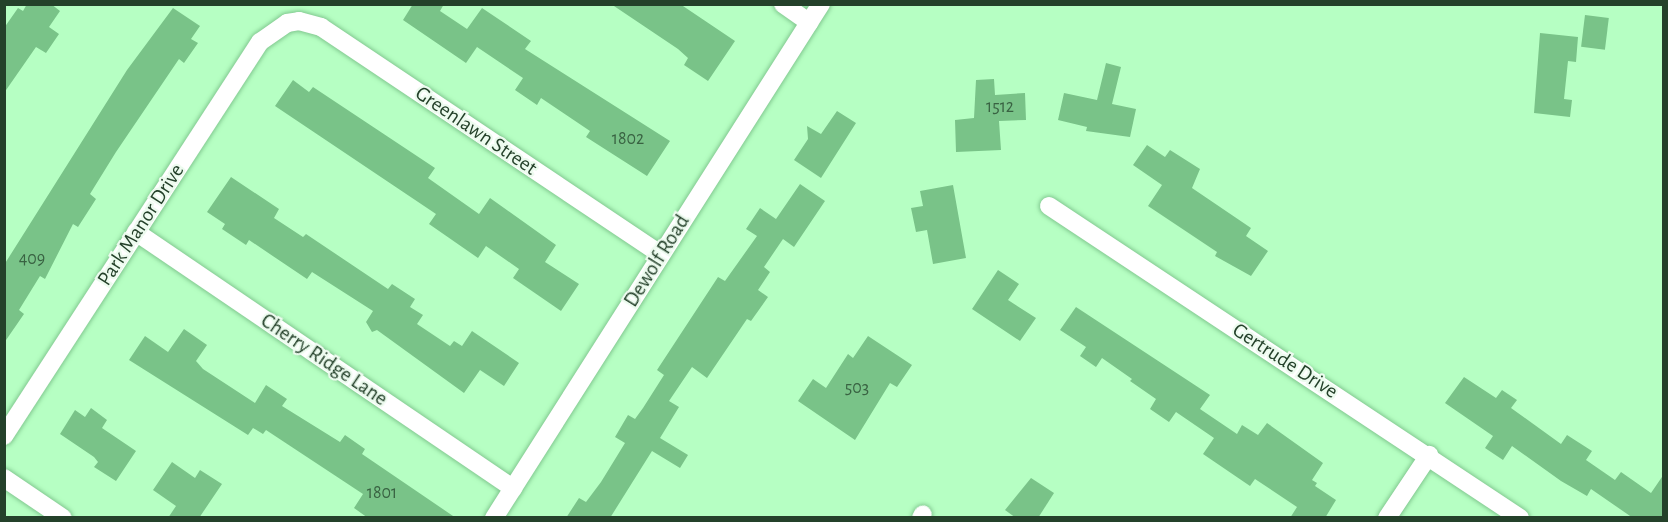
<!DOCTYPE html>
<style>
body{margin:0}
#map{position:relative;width:1668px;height:522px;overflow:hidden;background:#b6ffc3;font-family:"Alegreya Sans",sans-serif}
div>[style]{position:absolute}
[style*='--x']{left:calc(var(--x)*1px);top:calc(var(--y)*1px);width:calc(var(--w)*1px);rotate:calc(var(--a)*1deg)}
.building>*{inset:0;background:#79c388;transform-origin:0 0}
.roads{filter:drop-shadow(0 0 2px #82c990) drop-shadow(0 0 2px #82c990)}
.minor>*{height:18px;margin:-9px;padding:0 9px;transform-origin:9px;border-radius:9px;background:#fff}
span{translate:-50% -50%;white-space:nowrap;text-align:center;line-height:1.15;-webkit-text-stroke:4.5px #edfbef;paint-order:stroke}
.number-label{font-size:18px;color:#396242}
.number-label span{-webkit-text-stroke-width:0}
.street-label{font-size:21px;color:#24412a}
.frame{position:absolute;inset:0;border:6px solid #24412a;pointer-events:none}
</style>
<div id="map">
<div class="building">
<div style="clip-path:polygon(27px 4px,51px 4px,60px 11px,49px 27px,59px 34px,46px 53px,36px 47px,4px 93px,4px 28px,18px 8px,23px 11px)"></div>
<div style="clip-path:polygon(413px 4px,444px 4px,440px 11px,467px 29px,482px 8px,531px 41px,525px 49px,670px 141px,647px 176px,586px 137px,590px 131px,541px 98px,537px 105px,515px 90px,523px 78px,477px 47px,466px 63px,403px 20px)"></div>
<div style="clip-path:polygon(611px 4px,680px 4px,735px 41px,708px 81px,684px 65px,688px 58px,678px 49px)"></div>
<div style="clip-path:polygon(173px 8px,200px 26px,191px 39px,198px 43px,184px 63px,179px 59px,116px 152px,90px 194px,96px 199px,78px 227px,73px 224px,45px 279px,40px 276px,19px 310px,24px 314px,4px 343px,4px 265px,127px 70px)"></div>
<div style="left:1585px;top:15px;width:24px;height:32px;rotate:7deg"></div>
<div style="clip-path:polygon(1540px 33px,1578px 37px,1576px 62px,1568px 61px,1564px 99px,1572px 100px,1570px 117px,1534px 113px)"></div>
<div style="clip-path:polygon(1106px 63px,1121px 67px,1112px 104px,1136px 109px,1130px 137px,1086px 131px,1087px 127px,1058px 120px,1064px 93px,1097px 100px)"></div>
<div style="clip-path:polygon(994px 79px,995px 95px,1025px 93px,1026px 120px,999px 121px,1001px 150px,956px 152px,955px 120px,974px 118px,976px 80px)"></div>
<div style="clip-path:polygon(293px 80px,309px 92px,313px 87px,435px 168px,428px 178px,479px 214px,490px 198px,556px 245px,545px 262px,579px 284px,561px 311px,513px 278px,519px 269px,486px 246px,478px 258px,429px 224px,436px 214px,275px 106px)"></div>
<div style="clip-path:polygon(837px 111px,856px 123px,821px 178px,794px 160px,808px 139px,807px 126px,821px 134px)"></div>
<div style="clip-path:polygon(1147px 145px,1165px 157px,1170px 150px,1200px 169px,1192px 188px,1251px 228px,1246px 236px,1268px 251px,1251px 276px,1215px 256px,1217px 252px,1148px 206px,1162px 185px,1133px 165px)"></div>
<div style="clip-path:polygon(231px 177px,279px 209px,274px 218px,303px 237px,306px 234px,388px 289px,392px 284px,415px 299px,410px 307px,423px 315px,417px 324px,450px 346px,454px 341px,462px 346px,472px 331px,519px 363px,504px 386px,480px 370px,464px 393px,377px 330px,372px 332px,366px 322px,373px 311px,312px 272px,307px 279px,249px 240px,246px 245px,222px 229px,225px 224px,207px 212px)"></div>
<div style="clip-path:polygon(800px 184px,825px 201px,794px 247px,783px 239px,764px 267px,770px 272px,758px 290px,768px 297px,751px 321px,747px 319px,707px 378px,692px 367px,669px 401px,679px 407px,660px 438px,688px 455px,680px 468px,652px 451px,610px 518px,566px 518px,579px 498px,586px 502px,601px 482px,625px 443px,615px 437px,628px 415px,635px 419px,643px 408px,664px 375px,657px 370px,718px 277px,725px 281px,757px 236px,746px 229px,760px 208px,776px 219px)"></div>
<div style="clip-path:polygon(953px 185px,966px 258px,933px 264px,927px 230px,916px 232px,911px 208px,923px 206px,920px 191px)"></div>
<div style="clip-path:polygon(998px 270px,1019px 284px,1008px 300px,1036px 318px,1020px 341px,972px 309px)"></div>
<div style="clip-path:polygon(1076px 307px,1210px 395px,1200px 409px,1237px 434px,1242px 425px,1258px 435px,1267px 423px,1323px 463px,1312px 480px,1317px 483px,1315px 486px,1336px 500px,1325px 518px,1290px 518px,1297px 507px,1255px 479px,1250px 486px,1203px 454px,1214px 438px,1176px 412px,1169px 422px,1150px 409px,1156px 399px,1130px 381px,1132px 379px,1102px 358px,1096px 367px,1080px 356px,1086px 347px,1060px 330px)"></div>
<div style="clip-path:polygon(184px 329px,207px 345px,196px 361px,203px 369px,255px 403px,266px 385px,287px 399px,282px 406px,340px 442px,345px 435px,365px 449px,362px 454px,456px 518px,368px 518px,354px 508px,363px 494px,266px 430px,263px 434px,253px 428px,248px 435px,129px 360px,145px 336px,168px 352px)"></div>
<div style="clip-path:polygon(868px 336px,912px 365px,897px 387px,890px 383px,855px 440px,798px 401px,813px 379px,826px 388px,848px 354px,853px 358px)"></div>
<div style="clip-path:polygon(1464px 377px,1496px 398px,1502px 390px,1517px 400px,1511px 408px,1561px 444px,1567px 435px,1592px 451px,1586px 460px,1615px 480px,1621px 472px,1651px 493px,1664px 474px,1664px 518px,1633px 518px,1591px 489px,1587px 496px,1561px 481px,1512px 446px,1503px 460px,1485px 448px,1493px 436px,1445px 403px)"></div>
<div style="clip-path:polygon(91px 408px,107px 420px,102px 428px,136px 451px,116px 481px,94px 467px,98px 462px,94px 457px,60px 434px,75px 410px,85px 417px)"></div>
<div style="clip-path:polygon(172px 462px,195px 478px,200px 470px,222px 484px,199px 518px,168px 518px,176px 506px,153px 490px)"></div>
<div style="clip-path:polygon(1031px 478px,1054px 493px,1038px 518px,1016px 518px,1005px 510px)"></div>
</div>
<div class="roads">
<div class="minor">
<div style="--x:783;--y:4;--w:32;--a:35"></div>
<div style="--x:1049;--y:206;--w:565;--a:33.52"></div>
<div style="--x:136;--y:232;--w:456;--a:34.2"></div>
<div style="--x:4;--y:436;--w:470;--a:-57"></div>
<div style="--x:260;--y:42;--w:33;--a:-35"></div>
<div style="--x:287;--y:23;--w:12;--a:-9"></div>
<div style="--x:299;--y:21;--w:23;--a:15"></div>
<div style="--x:321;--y:27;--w:409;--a:33.8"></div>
<div style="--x:4;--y:478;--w:71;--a:34.1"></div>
<div style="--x:494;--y:518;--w:609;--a:-57.54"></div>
<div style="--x:921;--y:518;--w:4;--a:-63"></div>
<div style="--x:1387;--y:518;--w:76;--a:-56.3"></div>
</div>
</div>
<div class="number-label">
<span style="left:1000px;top:107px">1512</span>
<span style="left:628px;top:139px">1802</span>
<span style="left:32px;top:259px">409</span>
<span style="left:857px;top:388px">503</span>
<span style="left:382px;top:493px">1801</span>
</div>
<div class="street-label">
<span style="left:476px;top:131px;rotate:34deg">Greenlawn Street</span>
<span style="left:141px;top:225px;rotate:-57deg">Park Manor Drive</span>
<span style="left:657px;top:261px;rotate:-58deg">Dewolf Road</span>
<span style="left:324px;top:360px;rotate:34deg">Cherry Ridge Lane</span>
<span style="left:1285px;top:361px;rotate:33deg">Gertrude Drive</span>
</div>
<div class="frame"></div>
</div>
